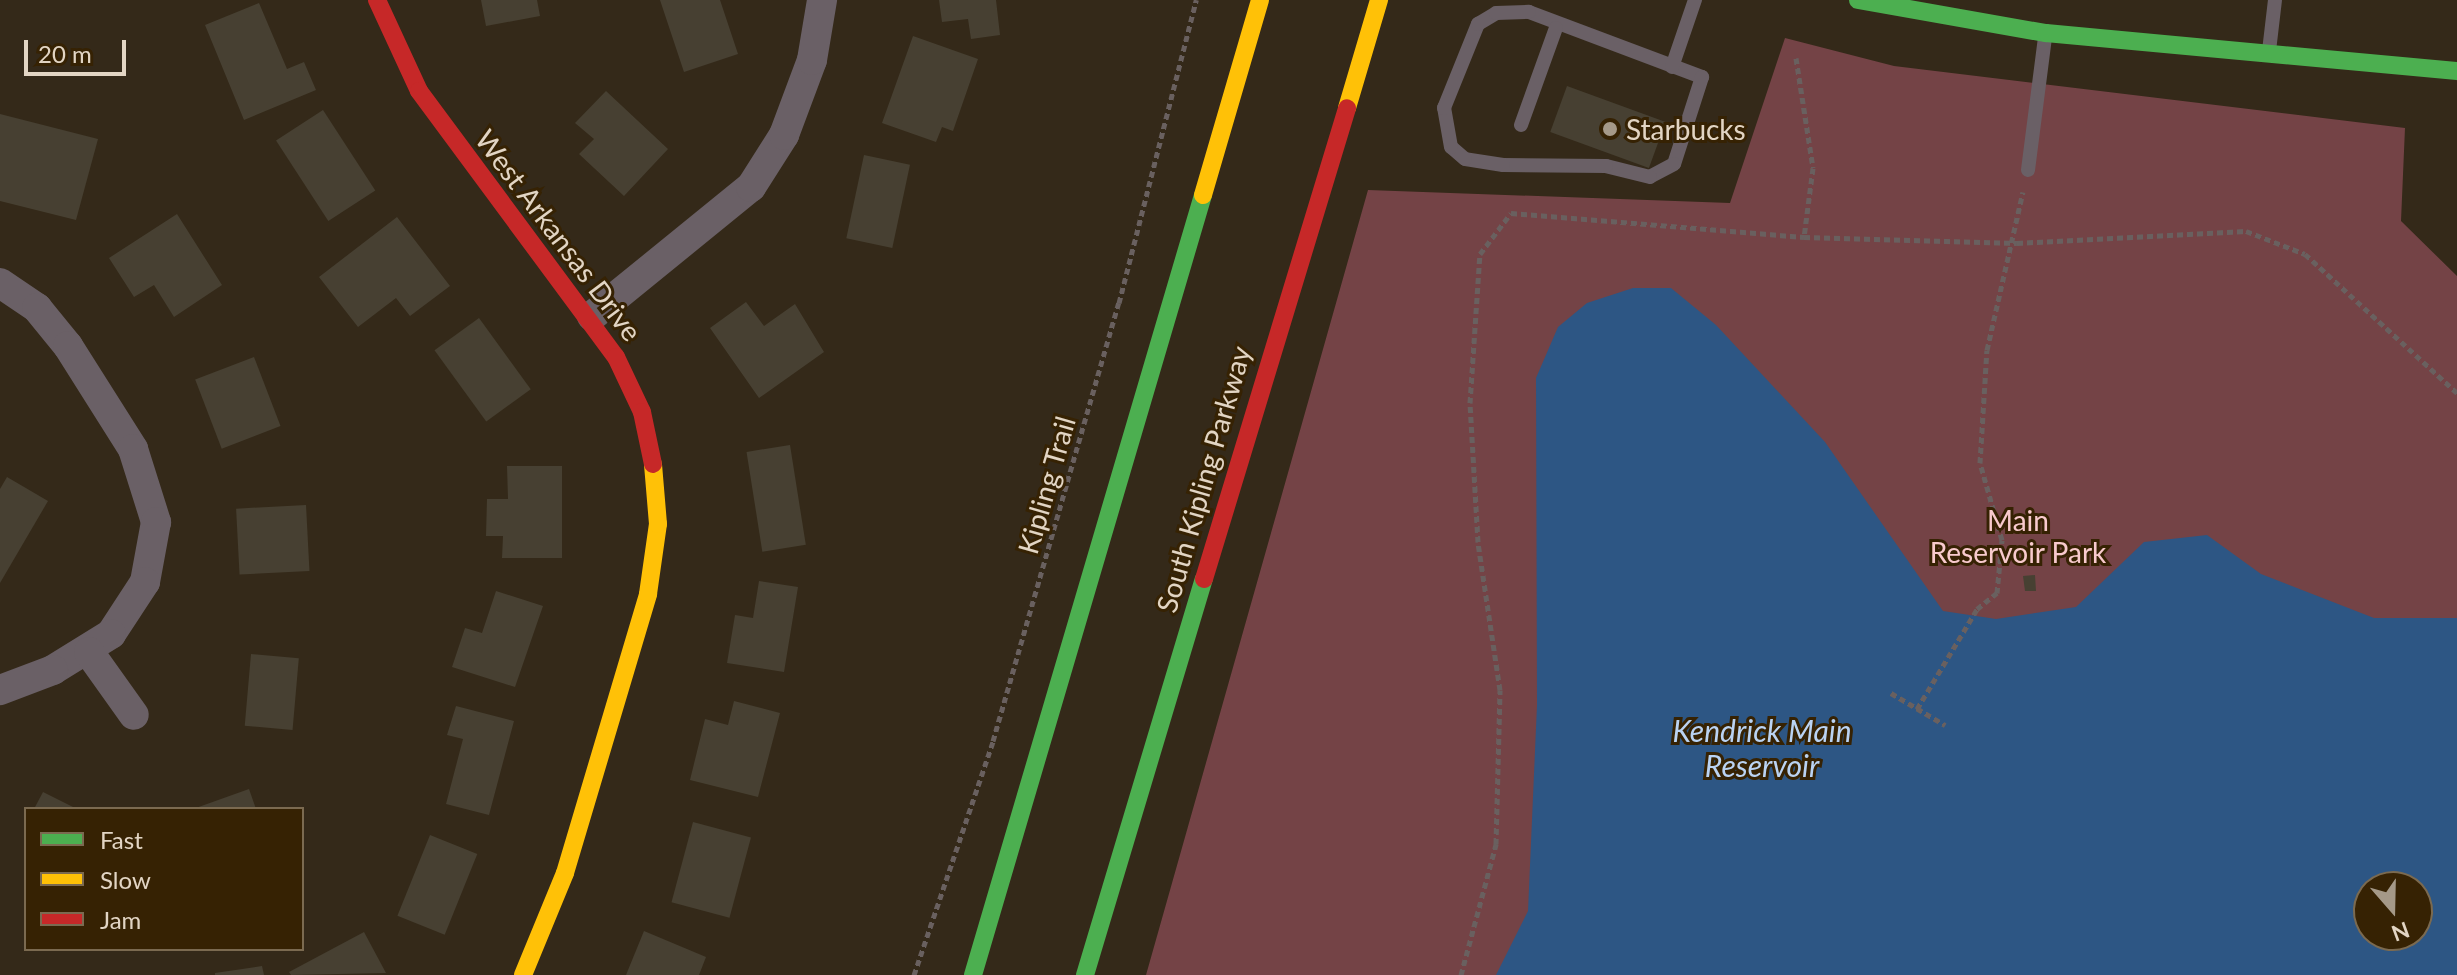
<!DOCTYPE html>
<style>
body{margin:0}
#map{position:relative;width:2457px;height:975px;overflow:hidden;background:#342919;font-family:Lato,sans-serif}
div>[style]{position:absolute}
[style*='--x']{left:calc(var(--x)*1px);top:calc(var(--y)*1px);width:calc(var(--w)*1px);rotate:calc(var(--a)*1deg)}
.green>*{inset:0;background:#744346}
.water>*{inset:0;background:#2d5684}
.building>*{inset:0;background:#474032;transform-origin:0 0}
.path>*{height:5px;margin-top:-2.5px;transform-origin:0;background:repeating-linear-gradient(90deg,#69605f 0 6px,transparent 0 10px)}
.lane>*{height:14px;margin:-7px;padding:0 7px;transform-origin:7px;border-radius:7px;background:#6a6066}
.street>*{height:30px;margin:-15px;padding:0 15px;transform-origin:15px;border-radius:15px;background:#6a6066}
.fast>*{height:18px;margin:-9px;padding:0 9px;transform-origin:9px;border-radius:9px;background:#4caf50}
.slow>*{height:18px;margin:-9px;padding:0 9px;transform-origin:9px;border-radius:9px;background:#ffc107}
.jam>*{height:18px;margin:-9px;padding:0 9px;transform-origin:9px;border-radius:9px;background:#c62828}
.dots>*{width:22px;height:22px;translate:-50% -50%;box-sizing:border-box;border:4px solid #362203;border-radius:50%}
span{translate:-50% -50%;white-space:nowrap;text-align:center;line-height:1.15;-webkit-text-stroke:6px #362203;paint-order:stroke}
.poi-label{font-size:28px;color:#e2d5c4}
.left{translate:0 -50%;text-align:left}
.street-label{font-size:28px;color:#e2d5c4}
.park-label{font-size:28px;color:#f8cacd}
.water-label{font-size:30px;color:#bad3f3;font-style:italic}
.legend{position:absolute;left:24px;top:807px;width:280px;height:144px;box-sizing:border-box;background:#362203;border:2px solid #7b6a50;margin:0;padding:10px 14px;list-style:none;font-size:24px;color:#e2d5c4}
.legend li{display:flex;align-items:center;gap:16px;height:40px}
.legend b{width:40px;border:2px solid #7b6a50}
.north{position:absolute;left:2353px;top:871px;width:80px;height:80px;box-sizing:border-box;background:#362203;border:2px solid #7b6a50;border-radius:50%;rotate:160deg;font-size:22px;font-weight:700;line-height:32px;text-align:center;color:#e2d5c4}
.north::after{content:'';display:block;margin:auto;width:28px;height:36px;background:#a59988;clip-path:polygon(50% 0,100% 100%,50% 72%,0 100%)}
.scale{position:absolute;left:24px;top:40px;width:102px;height:36px;box-sizing:border-box;border:4px solid #e2d5c4;border-top:0;padding-left:10px;font-size:24px;line-height:28px;white-space:nowrap;color:#e2d5c4;-webkit-text-stroke:6px #362203;paint-order:stroke}
</style>
<div id="map">
<div class="green">
<div style="clip-path:polygon(evenodd,1785px 38px,1894px 66px,2405px 128px,2401px 221px,2457px 276px,2457px 975px,1146px 975px,1368px 190px,1730px 203px,1785px 38px,2369px 887px,2417px 887px,2417px 935px,2369px 935px,2369px 887px)"></div>
</div>
<div class="water">
<div style="clip-path:polygon(evenodd,1633px 288px,1671px 288px,1716px 325px,1825px 442px,1943px 611px,1996px 619px,2076px 607px,2144px 542px,2207px 535px,2261px 574px,2374px 618px,2457px 618px,2457px 975px,1496px 975px,1528px 911px,1537px 705px,1536px 378px,1558px 327px,1587px 303px,1633px 288px,2369px 887px,2417px 887px,2417px 935px,2369px 935px,2369px 887px)"></div>
</div>
<div class="building">
<div style="clip-path:polygon(481px 0,537px 0,540px 16px,486px 26px)"></div>
<div style="clip-path:polygon(660px 0,720px 0,738px 54px,684px 72px)"></div>
<div style="clip-path:polygon(939px 0,996px 0,1000px 35px,971px 39px,968px 19px,942px 22px)"></div>
<div style="clip-path:polygon(259px 3px,287px 69px,304px 62px,316px 90px,244px 120px,205px 25px)"></div>
<div style="clip-path:polygon(913px 36px,978px 59px,953px 131px,942px 127px,936px 142px,882px 123px)"></div>
<div style="left:1567px;top:86px;width:105px;height:49px;rotate:20deg"></div>
<div style="clip-path:polygon(606px 91px,668px 149px,624px 196px,579px 154px,594px 139px,575px 123px)"></div>
<div style="left:323px;top:110px;width:96px;height:56px;rotate:57deg"></div>
<div style="clip-path:polygon(0 114px,98px 139px,76px 220px,0 201px)"></div>
<div style="left:864px;top:155px;width:47px;height:85px;rotate:12deg"></div>
<div style="clip-path:polygon(177px 214px,222px 285px,174px 317px,154px 285px,134px 297px,109px 258px)"></div>
<div style="clip-path:polygon(397px 217px,450px 286px,410px 316px,396px 298px,358px 327px,319px 277px)"></div>
<div style="clip-path:polygon(746px 302px,764px 326px,795px 304px,824px 352px,759px 398px,710px 328px)"></div>
<div style="left:479px;top:318px;width:88px;height:55px;rotate:54deg"></div>
<div style="left:254px;top:357px;width:74px;height:63px;rotate:69deg"></div>
<div style="left:790px;top:445px;width:101px;height:44px;rotate:81deg"></div>
<div style="clip-path:polygon(507px 466px,562px 466px,562px 558px,502px 558px,503px 536px,486px 536px,487px 499px,508px 499px)"></div>
<div style="clip-path:polygon(7px 477px,48px 501px,0 583px,0 489px)"></div>
<div style="left:306px;top:505px;width:66px;height:70px;rotate:87deg"></div>
<div style="clip-path:polygon(2035px 575px,2036px 591px,2025px 591px,2023px 576px)"></div>
<div style="clip-path:polygon(759px 581px,798px 587px,784px 672px,727px 663px,735px 615px,753px 618px)"></div>
<div style="clip-path:polygon(496px 591px,543px 606px,515px 687px,452px 667px,465px 628px,482px 633px)"></div>
<div style="left:251px;top:654px;width:48px;height:72px;rotate:5deg"></div>
<div style="clip-path:polygon(734px 701px,780px 713px,758px 797px,690px 780px,705px 719px,728px 725px)"></div>
<div style="clip-path:polygon(456px 706px,514px 721px,489px 815px,446px 804px,463px 739px,447px 735px)"></div>
<div style="clip-path:polygon(249px 789px,256px 809px,193px 809px)"></div>
<div style="clip-path:polygon(43px 792px,77px 809px,34px 809px)"></div>
<div style="left:693px;top:822px;width:60px;height:83px;rotate:15deg"></div>
<div style="left:430px;top:835px;width:51px;height:87px;rotate:22deg"></div>
<div style="clip-path:polygon(644px 931px,706px 957px,699px 975px,626px 975px)"></div>
<div style="clip-path:polygon(364px 932px,386px 973px,291px 975px,289px 972px)"></div>
<div style="clip-path:polygon(262px 966px,264px 975px,215px 975px,215px 973px)"></div>
</div>
<div class="path">
<div style="--x:1796;--y:58;--w:111;--a:81.2"></div>
<div style="--x:1813;--y:168;--w:70;--a:97.4"></div>
<div style="--x:1891;--y:693;--w:63;--a:30.7"></div>
<div style="--x:1917;--y:709;--w:117;--a:-59"></div>
<div style="--x:1977;--y:609;--w:26;--a:-39"></div>
<div style="--x:1997;--y:593;--w:53;--a:-84.6"></div>
<div style="--x:2002;--y:540;--w:80;--a:-105.9"></div>
<div style="--x:1980;--y:463;--w:113;--a:-86.5"></div>
<div style="--x:1987;--y:350;--w:162;--a:-77.2"></div>
<div style="--x:914;--y:975;--w:247;--a:-71.3"></div>
<div style="--x:993;--y:741;--w:456;--a:-74"></div>
<div style="--x:1119;--y:303;--w:313;--a:-75.7"></div>
<div style="--x:1461;--y:975;--w:136;--a:-75"></div>
<div style="--x:1496;--y:844;--w:154;--a:-88.5"></div>
<div style="--x:1500;--y:690;--w:150;--a:-98.5"></div>
<div style="--x:1478;--y:542;--w:139;--a:-93.3"></div>
<div style="--x:1470;--y:403;--w:149;--a:-86.2"></div>
<div style="--x:1480;--y:254;--w:51;--a:-52.9"></div>
<div style="--x:1511;--y:213;--w:294;--a:4.7"></div>
<div style="--x:1804;--y:237;--w:213;--a:1.6"></div>
<div style="--x:2017;--y:243;--w:229;--a:-3"></div>
<div style="--x:2246;--y:231;--w:63;--a:21.3"></div>
<div style="--x:2305;--y:254;--w:206;--a:42.4"></div>
</div>
<div class="lane">
<div style="--x:1529;--y:12;--w:185;--a:20.6"></div>
<div style="--x:1702;--y:77;--w:91;--a:107.8"></div>
<div style="--x:1674;--y:164;--w:27;--a:152"></div>
<div style="--x:1650;--y:177;--w:45;--a:-166"></div>
<div style="--x:1606;--y:166;--w:103;--a:-179.4"></div>
<div style="--x:1503;--y:165;--w:38;--a:-171"></div>
<div style="--x:1465;--y:159;--w:18;--a:-139"></div>
<div style="--x:1451;--y:147;--w:40;--a:-100"></div>
<div style="--x:1444;--y:108;--w:91;--a:-68"></div>
<div style="--x:1478;--y:24;--w:21;--a:-31"></div>
<div style="--x:1496;--y:13;--w:33;--a:-2"></div>
<div style="--x:2269;--y:51;--w:51;--a:-83.3"></div>
<div style="--x:1672;--y:67;--w:71;--a:-71.1"></div>
<div style="--x:1521;--y:125;--w:103;--a:-70.2"></div>
<div style="--x:2028;--y:170;--w:134;--a:-82.7"></div>
</div>
<div class="street">
<div style="--x:0;--y:283;--w:45;--a:34"></div>
<div style="--x:37;--y:308;--w:49;--a:50.8"></div>
<div style="--x:68;--y:346;--w:122;--a:57.7"></div>
<div style="--x:133;--y:449;--w:77;--a:72.5"></div>
<div style="--x:156;--y:522;--w:61;--a:100.4"></div>
<div style="--x:145;--y:582;--w:62;--a:123.2"></div>
<div style="--x:111;--y:634;--w:68;--a:148.2"></div>
<div style="--x:53;--y:670;--w:57;--a:159.3"></div>
<div style="--x:592;--y:316;--w:205;--a:-39.1"></div>
<div style="--x:751;--y:187;--w:62;--a:-57.6"></div>
<div style="--x:784;--y:135;--w:80;--a:-69.5"></div>
<div style="--x:812;--y:60;--w:61;--a:-80.5"></div>
<div style="--x:89;--y:652;--w:77;--a:54.5"></div>
</div>
<div class="fast">
<div style="--x:1858;--y:0;--w:191;--a:10"></div>
<div style="--x:2046;--y:33;--w:413;--a:5.3"></div>
<div style="--x:973;--y:975;--w:813;--a:-73.57"></div>
<div style="--x:1085;--y:975;--w:413;--a:-73.3"></div>
</div>
<div class="slow">
<div style="--x:1347;--y:108;--w:113;--a:-73.5"></div>
<div style="--x:1203;--y:195;--w:203;--a:-73.7"></div>
<div style="--x:523;--y:975;--w:110;--a:-67.6"></div>
<div style="--x:565;--y:873;--w:291;--a:-73.4"></div>
<div style="--x:648;--y:594;--w:71;--a:-81.9"></div>
<div style="--x:658;--y:524;--w:60;--a:-94.8"></div>
</div>
<div class="jam">
<div style="--x:377;--y:0;--w:100;--a:65.2"></div>
<div style="--x:419;--y:91;--w:331;--a:53.5"></div>
<div style="--x:616;--y:357;--w:61;--a:64.7"></div>
<div style="--x:642;--y:412;--w:53;--a:78.1"></div>
<div style="--x:1204;--y:579;--w:492;--a:-73.1"></div>
</div>
<div class="dots">
<div style="left:1610px;top:129px;background:#a59988"></div>
</div>
<div class="poi-label">
<span class="left" style="left:1626px;top:129px">Starbucks</span>
</div>
<div class="street-label">
<span style="left:559px;top:235px;rotate:53deg">West Arkansas Drive</span>
<span style="left:1203px;top:479px;rotate:-74deg">South Kipling Parkway</span>
<span style="left:1046px;top:485px;rotate:-74deg">Kipling Trail</span>
</div>
<div class="park-label">
<span style="left:2018px;top:536px">Main<br>Reservoir Park</span>
</div>
<div class="water-label">
<span style="left:1762px;top:747px">Kendrick Main<br>Reservoir</span>
</div>
<ul class="legend">
<li><b style="height:10px;background:#4caf50"></b>Fast</li>
<li><b style="height:10px;background:#ffc107"></b>Slow</li>
<li><b style="height:10px;background:#c62828"></b>Jam</li>
</ul>
<div class="north">N</div>
<div class="scale">20 m</div>
</div>
